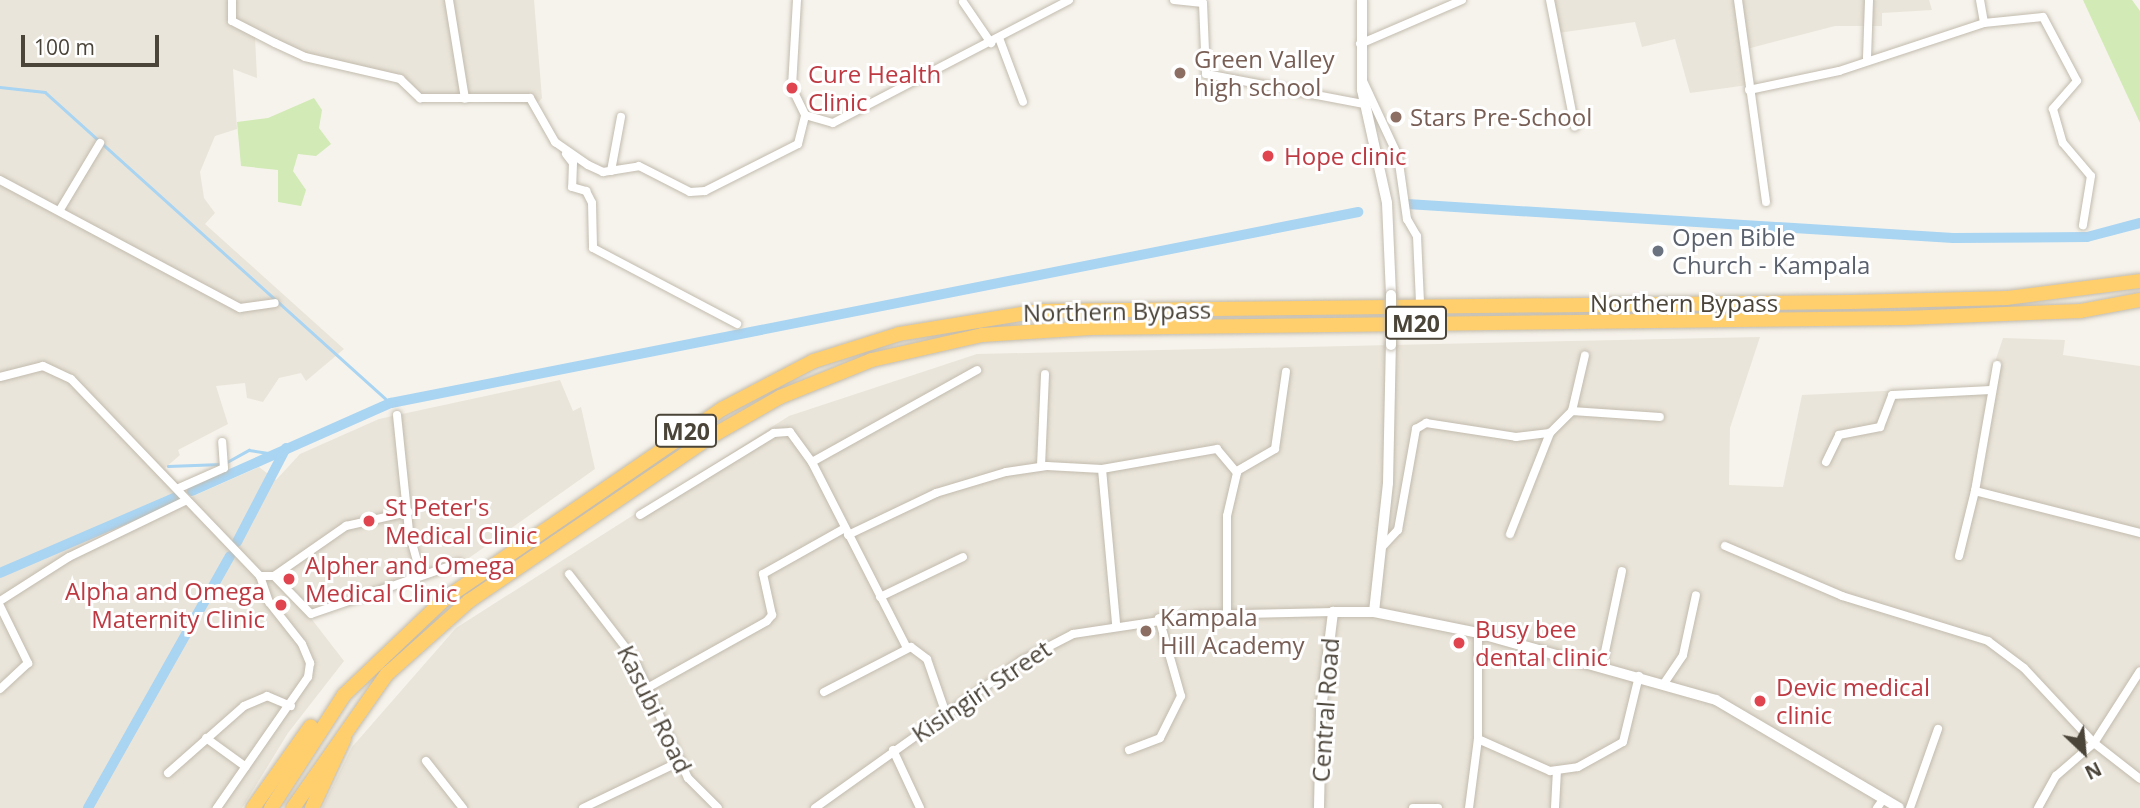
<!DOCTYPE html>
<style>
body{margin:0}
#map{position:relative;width:2140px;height:808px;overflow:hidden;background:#f6f3ec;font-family:"Open Sans",sans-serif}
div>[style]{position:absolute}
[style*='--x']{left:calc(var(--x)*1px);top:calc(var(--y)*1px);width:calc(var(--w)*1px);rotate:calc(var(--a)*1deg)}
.residential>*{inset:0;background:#eae5da}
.green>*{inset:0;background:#d2eab5}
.stream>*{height:2.5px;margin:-1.25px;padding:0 1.25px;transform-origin:1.25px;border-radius:1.25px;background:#a9d4f2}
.canal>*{height:10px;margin:-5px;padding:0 5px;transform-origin:5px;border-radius:5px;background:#a9d4f2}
.roads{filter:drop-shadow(0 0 2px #c2bbae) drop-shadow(0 0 2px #c2bbae)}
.minor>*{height:8px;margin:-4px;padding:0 4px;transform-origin:4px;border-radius:4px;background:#fff}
.tertiary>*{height:10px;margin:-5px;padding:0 5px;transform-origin:5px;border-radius:5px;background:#fff}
.motorway>*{height:14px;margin:-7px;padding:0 7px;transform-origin:7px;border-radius:7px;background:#ffcf6e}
.bridges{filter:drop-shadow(0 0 2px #c2bbae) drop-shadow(0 0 2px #c2bbae)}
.tertiary-bridge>*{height:10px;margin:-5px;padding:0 5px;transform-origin:5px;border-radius:5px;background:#fff}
.dots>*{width:19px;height:19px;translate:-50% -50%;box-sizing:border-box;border:4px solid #fff;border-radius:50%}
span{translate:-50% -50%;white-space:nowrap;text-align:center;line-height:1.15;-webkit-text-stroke:6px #fff;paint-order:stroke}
.shield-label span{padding:2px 5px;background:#fff;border:2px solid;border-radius:5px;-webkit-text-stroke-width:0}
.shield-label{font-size:23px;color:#4b4439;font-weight:700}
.education-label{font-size:24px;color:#785e54}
.left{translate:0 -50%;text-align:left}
.health-label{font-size:24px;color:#be3a42}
.right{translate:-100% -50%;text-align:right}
.worship-label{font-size:24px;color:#5b616d}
.street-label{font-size:24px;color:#4b4439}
.north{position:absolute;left:2049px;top:717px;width:70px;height:70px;-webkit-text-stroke:5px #fff;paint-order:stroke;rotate:154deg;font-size:19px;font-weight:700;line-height:28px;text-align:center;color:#4b4439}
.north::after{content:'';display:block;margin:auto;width:24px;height:32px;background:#4b4439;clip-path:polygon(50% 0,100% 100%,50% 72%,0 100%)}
.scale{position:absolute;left:21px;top:35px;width:138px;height:32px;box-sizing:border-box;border:4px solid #4b4439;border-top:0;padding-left:9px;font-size:21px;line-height:24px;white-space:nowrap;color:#4b4439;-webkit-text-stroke:5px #fff;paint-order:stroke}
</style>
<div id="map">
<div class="residential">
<div style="clip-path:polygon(0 0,534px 0,542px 98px,536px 105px,421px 99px,399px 80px,306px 59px,255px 36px,257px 78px,233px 69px,237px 129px,215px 136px,200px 172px,204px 198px,215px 213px,205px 224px,344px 349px,306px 381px,301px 373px,279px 378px,263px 402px,247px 398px,245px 383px,216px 386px,228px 424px,178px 450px,180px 455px,165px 468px,191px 497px,259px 467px,276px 480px,300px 454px,379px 419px,560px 380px,573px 411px,581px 407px,595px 469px,459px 565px,310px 617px,344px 661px,288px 733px,242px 808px,0 808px)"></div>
<div style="clip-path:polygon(1550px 0,1929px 0,1932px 10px,1882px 13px,1882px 26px,1835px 26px,1743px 50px,1748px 85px,1690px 93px,1675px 39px,1642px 47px,1635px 22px,1558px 33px)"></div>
<div style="clip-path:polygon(1760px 337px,1730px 428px,1729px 485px,1783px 487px,1802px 395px,1987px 386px,2003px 338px,2065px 340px,2063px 355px,2140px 366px,2140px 808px,322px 808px,352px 747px,456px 628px,789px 416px,977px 354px)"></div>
</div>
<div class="green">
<div style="clip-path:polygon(2083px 0,2132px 0,2140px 11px,2140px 123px)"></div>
<div style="clip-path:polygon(314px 98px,322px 110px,319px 128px,331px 144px,316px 156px,298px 154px,293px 171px,306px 190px,301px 206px,278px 202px,278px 170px,241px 166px,237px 122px,268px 118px)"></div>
</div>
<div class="stream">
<div style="--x:0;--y:87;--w:45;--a:6.3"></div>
<div style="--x:45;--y:92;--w:465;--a:42"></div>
<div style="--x:227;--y:462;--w:25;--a:-29"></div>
<div style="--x:249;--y:450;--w:19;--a:9"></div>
<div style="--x:168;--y:466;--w:53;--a:-2.2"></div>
</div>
<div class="canal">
<div style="--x:1407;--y:204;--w:547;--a:3.56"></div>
<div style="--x:1953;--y:238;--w:134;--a:-0.4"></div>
<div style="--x:2087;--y:237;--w:55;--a:-14.8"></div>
<div style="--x:192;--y:491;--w:218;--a:-23.9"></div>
<div style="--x:391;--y:403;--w:986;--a:-11.17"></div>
<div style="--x:237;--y:542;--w:106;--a:-62.5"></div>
<div style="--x:0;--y:573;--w:195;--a:-23.3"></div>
<div style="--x:88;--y:808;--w:289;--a:-60.6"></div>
</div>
<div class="roads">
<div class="minor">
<div style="--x:232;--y:0;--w:21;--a:90"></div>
<div style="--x:232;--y:21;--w:48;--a:27.1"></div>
<div style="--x:275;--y:43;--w:33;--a:25"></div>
<div style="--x:305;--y:57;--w:98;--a:13"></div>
<div style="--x:400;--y:79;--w:28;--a:44"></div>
<div style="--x:420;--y:98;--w:110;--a:0"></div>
<div style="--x:530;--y:98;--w:51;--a:60.4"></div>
<div style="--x:555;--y:142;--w:40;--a:34.9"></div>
<div style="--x:588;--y:165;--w:17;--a:25"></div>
<div style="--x:603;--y:172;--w:36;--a:-9"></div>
<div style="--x:639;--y:166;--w:57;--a:27"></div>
<div style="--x:690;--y:192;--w:15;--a:-4"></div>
<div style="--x:705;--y:191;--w:104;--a:-26.8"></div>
<div style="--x:798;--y:144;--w:30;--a:-76"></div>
<div style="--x:449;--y:0;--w:100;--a:80.8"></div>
<div style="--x:797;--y:0;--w:88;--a:93.3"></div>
<div style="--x:792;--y:88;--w:30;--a:64"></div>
<div style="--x:805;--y:115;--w:29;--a:16"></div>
<div style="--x:833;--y:123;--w:266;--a:-27.5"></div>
<div style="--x:1174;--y:0;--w:29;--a:6"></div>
<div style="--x:1203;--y:3;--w:71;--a:87.6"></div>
<div style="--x:1206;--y:74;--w:161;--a:10.8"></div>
<div style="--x:1550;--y:0;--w:129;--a:78.9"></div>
<div style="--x:1738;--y:0;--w:204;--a:82.1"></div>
<div style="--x:1980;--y:0;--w:23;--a:80"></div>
<div style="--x:1984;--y:23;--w:59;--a:-5.8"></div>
<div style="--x:2043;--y:17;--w:72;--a:62"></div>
<div style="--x:2077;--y:81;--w:37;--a:131"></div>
<div style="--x:2053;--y:109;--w:35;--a:74"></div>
<div style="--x:2063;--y:143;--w:43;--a:49.7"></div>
<div style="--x:2091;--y:176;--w:50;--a:99.3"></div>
<div style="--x:963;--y:2;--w:50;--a:55.7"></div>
<div style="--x:999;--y:38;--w:68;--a:69.4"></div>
<div style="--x:1360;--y:44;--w:111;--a:-23.3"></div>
<div style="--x:1867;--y:58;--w:58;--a:-88"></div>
<div style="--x:1363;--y:81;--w:83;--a:65"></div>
<div style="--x:1398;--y:156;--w:64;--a:81.9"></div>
<div style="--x:1407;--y:219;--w:20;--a:60"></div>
<div style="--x:1417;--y:236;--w:66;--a:87.4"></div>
<div style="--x:1749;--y:90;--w:92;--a:-11.9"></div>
<div style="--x:1839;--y:71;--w:153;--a:-18.3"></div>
<div style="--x:566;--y:154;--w:11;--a:52"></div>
<div style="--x:573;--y:163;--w:24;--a:92"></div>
<div style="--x:572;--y:187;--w:15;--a:16"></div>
<div style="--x:586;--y:191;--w:13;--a:63"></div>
<div style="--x:592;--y:203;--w:45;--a:88.7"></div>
<div style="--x:593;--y:248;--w:163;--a:27.8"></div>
<div style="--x:611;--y:171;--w:55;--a:-79.5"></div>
<div style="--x:0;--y:180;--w:272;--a:28.1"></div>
<div style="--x:240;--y:308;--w:35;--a:-8"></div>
<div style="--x:61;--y:208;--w:76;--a:-59"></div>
<div style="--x:1997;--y:365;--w:128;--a:99.9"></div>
<div style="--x:1975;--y:491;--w:170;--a:14.3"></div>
<div style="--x:0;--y:377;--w:44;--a:-14.3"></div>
<div style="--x:43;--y:366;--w:31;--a:25"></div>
<div style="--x:71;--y:379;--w:273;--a:46.2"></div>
<div style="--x:260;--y:576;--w:28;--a:71"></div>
<div style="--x:269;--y:602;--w:53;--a:51.8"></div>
<div style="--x:302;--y:644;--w:21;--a:67"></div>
<div style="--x:310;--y:663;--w:14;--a:98"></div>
<div style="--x:308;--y:677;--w:160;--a:124.8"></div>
<div style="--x:1572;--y:411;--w:88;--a:3.9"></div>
<div style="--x:397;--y:415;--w:118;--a:84.1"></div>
<div style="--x:409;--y:532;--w:41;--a:74.6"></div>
<div style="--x:1826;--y:462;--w:30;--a:-64"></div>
<div style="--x:1839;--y:435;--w:42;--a:-11"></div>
<div style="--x:1880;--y:427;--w:34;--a:-69"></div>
<div style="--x:1892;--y:395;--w:99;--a:-2.9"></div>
<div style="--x:1041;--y:466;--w:92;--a:-87.5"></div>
<div style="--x:1102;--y:469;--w:156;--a:84.8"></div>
<div style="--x:1237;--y:471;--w:44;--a:-30.1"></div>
<div style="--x:1275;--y:449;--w:78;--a:-81.9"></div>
<div style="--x:179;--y:488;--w:49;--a:-24"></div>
<div style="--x:224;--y:468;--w:26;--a:-94"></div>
<div style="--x:640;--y:515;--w:157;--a:-31.5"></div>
<div style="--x:774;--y:433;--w:16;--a:-4"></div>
<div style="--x:790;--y:432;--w:37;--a:54"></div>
<div style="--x:1510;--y:534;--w:109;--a:-68.4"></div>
<div style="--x:848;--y:535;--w:98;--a:-25.5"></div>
<div style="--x:936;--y:493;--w:73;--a:-16.7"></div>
<div style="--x:1006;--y:472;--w:41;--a:-8.3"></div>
<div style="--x:1047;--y:466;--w:55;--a:3.1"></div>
<div style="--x:1102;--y:469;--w:117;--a:-9.9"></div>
<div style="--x:1217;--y:449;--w:31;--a:50"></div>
<div style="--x:1237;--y:473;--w:44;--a:103.1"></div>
<div style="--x:1227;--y:516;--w:98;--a:90"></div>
<div style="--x:1725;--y:546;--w:127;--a:23.1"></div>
<div style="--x:1842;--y:596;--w:153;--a:17.1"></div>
<div style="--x:1988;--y:641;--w:45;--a:36.9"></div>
<div style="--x:2024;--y:668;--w:103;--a:47"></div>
<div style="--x:2094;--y:743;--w:85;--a:-57.4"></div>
<div style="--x:1381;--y:548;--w:25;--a:-47"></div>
<div style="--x:1398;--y:530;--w:103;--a:-79.9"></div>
<div style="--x:1416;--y:429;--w:12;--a:-31"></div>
<div style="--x:1426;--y:423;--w:91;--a:8.8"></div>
<div style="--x:1516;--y:437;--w:34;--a:-7"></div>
<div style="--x:1550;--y:433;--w:31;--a:-45"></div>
<div style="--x:1572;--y:411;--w:57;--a:-76.9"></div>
<div style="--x:1959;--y:556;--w:67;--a:-76.2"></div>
<div style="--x:569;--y:574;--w:105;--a:52.4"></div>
<div style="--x:633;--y:657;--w:133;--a:65.6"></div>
<div style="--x:688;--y:778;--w:42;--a:45"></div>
<div style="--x:260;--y:576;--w:14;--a:0"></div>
<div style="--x:274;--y:576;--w:88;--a:-34.8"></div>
<div style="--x:346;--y:526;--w:64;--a:-12.7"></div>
<div style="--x:274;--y:576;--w:53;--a:45.8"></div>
<div style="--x:311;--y:614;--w:157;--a:-19"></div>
<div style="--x:880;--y:597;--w:92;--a:-25.7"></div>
<div style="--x:0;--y:601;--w:82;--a:-32.5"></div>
<div style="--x:69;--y:557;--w:129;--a:-25.8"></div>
<div style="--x:0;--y:606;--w:64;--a:63.8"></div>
<div style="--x:28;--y:663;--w:38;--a:137"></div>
<div style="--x:907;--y:648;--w:209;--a:-117.1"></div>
<div style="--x:812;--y:462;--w:189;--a:-29.1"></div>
<div style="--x:1602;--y:666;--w:97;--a:-78.1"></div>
<div style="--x:1665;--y:682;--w:32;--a:-56"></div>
<div style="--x:1683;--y:655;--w:61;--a:-77.8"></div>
<div style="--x:649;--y:687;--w:135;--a:-29.2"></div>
<div style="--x:767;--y:621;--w:8;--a:-50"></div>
<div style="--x:772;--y:615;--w:42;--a:-102.4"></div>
<div style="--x:763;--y:574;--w:94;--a:-29.3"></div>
<div style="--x:824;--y:692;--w:98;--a:-27.3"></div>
<div style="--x:911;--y:647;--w:20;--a:37"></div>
<div style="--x:927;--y:659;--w:58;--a:70.9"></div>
<div style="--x:206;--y:738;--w:49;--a:35.9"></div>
<div style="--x:1478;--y:739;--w:79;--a:24"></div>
<div style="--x:1550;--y:771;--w:28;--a:-8"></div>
<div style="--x:1578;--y:767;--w:51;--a:-29.1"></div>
<div style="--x:1623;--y:742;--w:68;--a:-76.4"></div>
<div style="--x:893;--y:750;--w:64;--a:65"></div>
<div style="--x:1129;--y:750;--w:33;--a:-21"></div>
<div style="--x:1160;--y:738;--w:47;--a:-63.4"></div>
<div style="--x:1181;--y:696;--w:81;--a:-105.8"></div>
<div style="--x:426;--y:761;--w:60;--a:51.8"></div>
<div style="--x:168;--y:773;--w:101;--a:-41.4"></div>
<div style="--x:244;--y:706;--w:25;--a:-23"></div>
<div style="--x:267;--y:696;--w:26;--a:23"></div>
<div style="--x:583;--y:808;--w:109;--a:-25.6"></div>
<div style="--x:815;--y:808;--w:253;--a:-35.5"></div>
<div style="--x:1021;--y:661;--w:59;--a:-27.4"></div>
<div style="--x:1073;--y:634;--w:128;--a:-8.5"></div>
<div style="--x:1200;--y:615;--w:133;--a:-1.3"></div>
<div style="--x:1413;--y:808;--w:25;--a:0"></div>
<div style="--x:1469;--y:808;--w:70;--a:-82.6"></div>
<div style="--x:1478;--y:739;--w:106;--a:-90"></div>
<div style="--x:1555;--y:808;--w:35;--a:-87"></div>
<div style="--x:1877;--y:808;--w:12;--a:-55"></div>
<div style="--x:1910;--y:808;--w:84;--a:-70.5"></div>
<div style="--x:2038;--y:808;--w:37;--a:-61"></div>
<div style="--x:2056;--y:776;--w:50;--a:-41"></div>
<div style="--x:2094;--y:743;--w:58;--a:38"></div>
</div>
<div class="tertiary">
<div style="--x:1362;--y:0;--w:90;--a:90"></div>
<div style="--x:1362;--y:90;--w:116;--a:77.5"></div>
<div style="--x:1387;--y:203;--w:92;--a:87.5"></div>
<div style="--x:1374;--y:612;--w:130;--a:-83.8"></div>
<div style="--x:1388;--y:483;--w:138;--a:-88.8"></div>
<div style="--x:1319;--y:808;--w:98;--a:-88.8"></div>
<div style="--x:1321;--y:710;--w:99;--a:-83"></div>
<div style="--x:1333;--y:612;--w:41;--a:0"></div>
<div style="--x:1374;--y:612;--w:106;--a:11.4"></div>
<div style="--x:1478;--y:633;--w:247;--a:15.7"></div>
<div style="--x:1716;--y:700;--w:212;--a:30.5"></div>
</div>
<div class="motorway">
<div style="--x:253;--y:808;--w:100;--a:-54.7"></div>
<div style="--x:271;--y:808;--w:135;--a:-57.1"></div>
<div style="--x:344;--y:695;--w:141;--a:-43.6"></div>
<div style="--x:446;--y:598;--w:335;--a:-34.4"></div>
<div style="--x:722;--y:409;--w:104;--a:-27.6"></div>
<div style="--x:814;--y:361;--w:89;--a:-17.6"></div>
<div style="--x:899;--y:334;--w:142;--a:-9.3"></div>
<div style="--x:1039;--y:311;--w:811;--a:-0.64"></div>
<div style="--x:1850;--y:302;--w:157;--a:-1.5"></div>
<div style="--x:2007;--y:298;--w:134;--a:-7.3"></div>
<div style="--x:293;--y:808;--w:164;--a:-55"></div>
<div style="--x:387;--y:674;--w:110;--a:-41.7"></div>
<div style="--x:469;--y:601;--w:294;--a:-34.2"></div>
<div style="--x:712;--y:436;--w:78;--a:-29.8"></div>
<div style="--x:780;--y:397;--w:99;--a:-21.9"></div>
<div style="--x:872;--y:360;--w:113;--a:-12.8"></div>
<div style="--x:982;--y:335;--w:109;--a:-3.7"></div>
<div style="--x:1091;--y:328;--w:813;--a:-0.7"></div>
<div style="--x:1904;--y:318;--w:176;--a:-2.3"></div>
<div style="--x:2080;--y:311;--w:61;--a:-10.4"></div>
<div style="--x:312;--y:808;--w:76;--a:-65.1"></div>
</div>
</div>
<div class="bridges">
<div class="tertiary-bridge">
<div style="--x:1391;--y:295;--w:50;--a:90"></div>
</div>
</div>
<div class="dots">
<div style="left:1180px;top:73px;background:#8d6e63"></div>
<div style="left:792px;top:88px;background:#e0444e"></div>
<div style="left:1396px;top:117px;background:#8d6e63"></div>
<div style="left:1268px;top:156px;background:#e0444e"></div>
<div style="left:1658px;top:251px;background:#6b7280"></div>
<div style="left:369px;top:521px;background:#e0444e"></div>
<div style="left:289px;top:579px;background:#e0444e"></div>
<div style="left:281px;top:605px;background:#e0444e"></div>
<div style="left:1146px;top:631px;background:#8d6e63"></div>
<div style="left:1459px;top:643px;background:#e0444e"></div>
<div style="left:1760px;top:701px;background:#e0444e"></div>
</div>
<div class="shield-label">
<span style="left:1416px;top:323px">M20</span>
<span style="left:686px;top:431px">M20</span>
</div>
<div class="education-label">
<span class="left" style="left:1194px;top:73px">Green Valley<br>high school</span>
<span class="left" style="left:1410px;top:117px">Stars Pre-School</span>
<span class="left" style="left:1160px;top:631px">Kampala<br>Hill Academy</span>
</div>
<div class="health-label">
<span class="left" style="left:808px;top:88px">Cure Health<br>Clinic</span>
<span class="left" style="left:1284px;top:156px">Hope clinic</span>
<span class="left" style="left:385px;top:521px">St Peter's<br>Medical Clinic</span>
<span class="left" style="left:305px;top:579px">Alpher and Omega<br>Medical Clinic</span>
<span class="right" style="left:265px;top:605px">Alpha and Omega<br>Maternity Clinic</span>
<span class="left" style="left:1475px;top:643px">Busy bee<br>dental clinic</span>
<span class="left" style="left:1776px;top:701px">Devic medical<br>clinic</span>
</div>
<div class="worship-label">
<span class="left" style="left:1672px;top:251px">Open Bible<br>Church - Kampala</span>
</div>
<div class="street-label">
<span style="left:1684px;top:303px">Northern Bypass</span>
<span style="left:1117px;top:311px;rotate:-1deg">Northern Bypass</span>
<span style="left:981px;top:691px;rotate:-34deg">Kisingiri Street</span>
<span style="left:655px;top:709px;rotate:64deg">Kasubi Road</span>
<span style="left:1325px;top:710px;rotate:-86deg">Central Road</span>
</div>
<div class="north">N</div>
<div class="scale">100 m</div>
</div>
